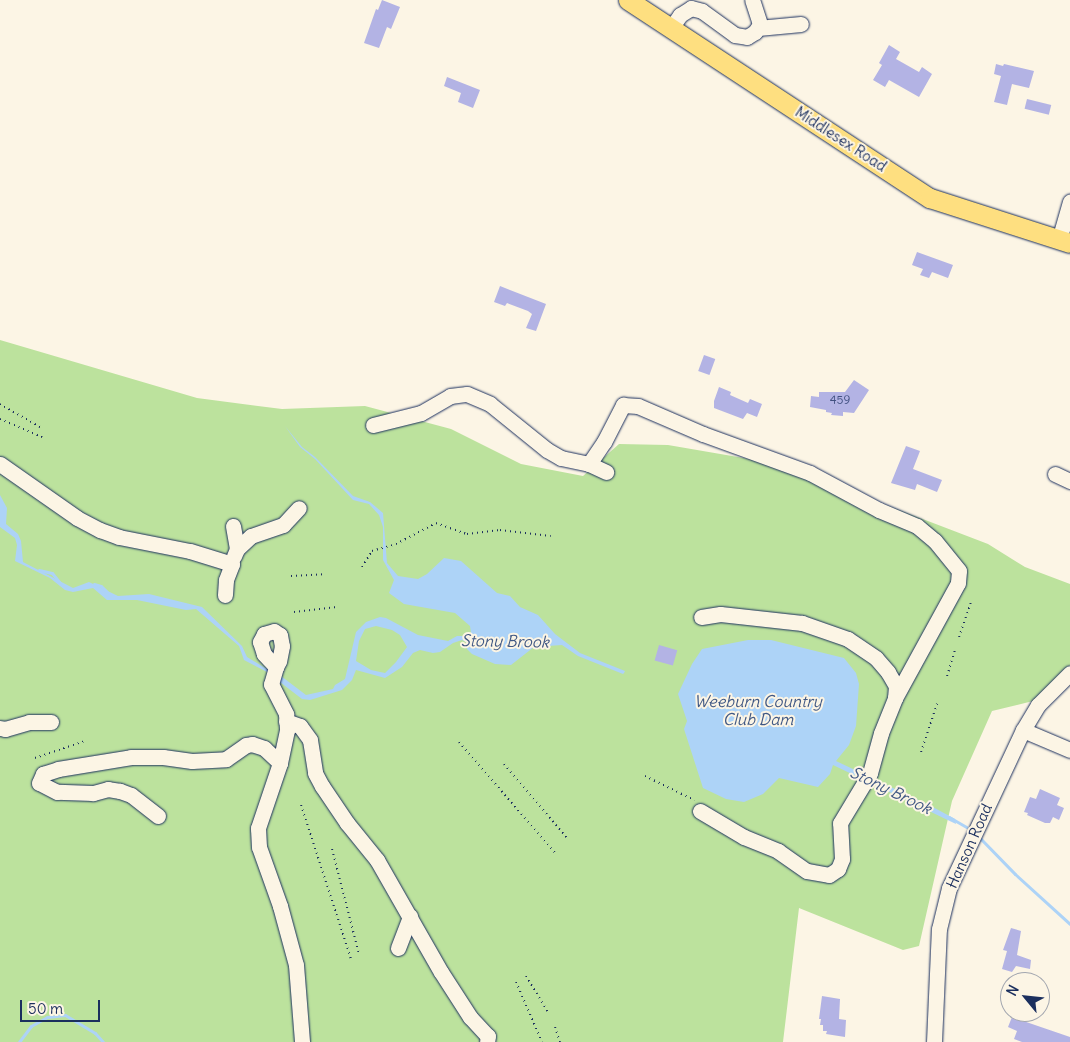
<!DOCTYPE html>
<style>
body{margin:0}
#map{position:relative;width:1070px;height:1042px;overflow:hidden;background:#fcf5e5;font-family:Delius,sans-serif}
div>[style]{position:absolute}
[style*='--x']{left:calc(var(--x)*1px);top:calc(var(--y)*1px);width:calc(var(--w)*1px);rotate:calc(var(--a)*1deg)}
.green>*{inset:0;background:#bce29d}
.water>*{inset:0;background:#add3f7}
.stream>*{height:3px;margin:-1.5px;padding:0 1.5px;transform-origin:1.5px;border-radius:1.5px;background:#add3f7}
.building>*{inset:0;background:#b3b3e4;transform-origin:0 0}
.path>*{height:2px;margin-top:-1px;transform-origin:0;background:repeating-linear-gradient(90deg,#1b2f5e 0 1px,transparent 0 5px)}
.roads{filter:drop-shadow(0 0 1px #1b2f5e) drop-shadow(0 0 1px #1b2f5e)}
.minor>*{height:15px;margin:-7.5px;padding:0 7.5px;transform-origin:7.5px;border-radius:7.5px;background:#fcf5e5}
.major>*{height:19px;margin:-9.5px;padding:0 9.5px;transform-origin:9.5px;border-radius:9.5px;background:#fedf80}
span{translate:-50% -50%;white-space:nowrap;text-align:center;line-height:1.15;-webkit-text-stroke:4px #fcf5e5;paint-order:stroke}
.number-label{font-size:12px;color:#415080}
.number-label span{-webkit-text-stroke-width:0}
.street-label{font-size:15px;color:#1b2f5e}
.water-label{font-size:16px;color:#405884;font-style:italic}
.north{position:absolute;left:1000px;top:972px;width:50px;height:50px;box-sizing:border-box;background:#fcf5e5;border:1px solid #a2a6af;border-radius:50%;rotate:298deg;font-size:14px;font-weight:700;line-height:20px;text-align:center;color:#1b2f5e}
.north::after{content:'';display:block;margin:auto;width:18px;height:22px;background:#1b2f5e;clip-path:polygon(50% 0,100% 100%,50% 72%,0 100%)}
.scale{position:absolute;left:20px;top:1000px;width:80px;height:22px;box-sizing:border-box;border:2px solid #1b2f5e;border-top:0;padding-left:6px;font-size:15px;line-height:18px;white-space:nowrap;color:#1b2f5e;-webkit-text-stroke:4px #fcf5e5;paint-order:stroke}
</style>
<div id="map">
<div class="green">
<div style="clip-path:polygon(0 340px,197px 398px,282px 409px,365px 406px,451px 429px,521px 464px,583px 476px,619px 444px,668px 445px,779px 464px,988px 544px,1025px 567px,1070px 584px,1070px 665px,1033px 701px,992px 711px,952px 801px,919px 946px,903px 950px,799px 908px,783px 1042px,0 1042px)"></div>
</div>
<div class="water">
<div style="clip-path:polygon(evenodd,285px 426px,302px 447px,315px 457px,353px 496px,370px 502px,383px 513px,387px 563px,398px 576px,418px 579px,427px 574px,444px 558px,461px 561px,497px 593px,510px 596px,520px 607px,538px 615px,555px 634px,580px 653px,625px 671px,624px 673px,623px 674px,578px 656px,562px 645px,534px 647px,511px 665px,495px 664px,472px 654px,467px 649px,466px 642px,462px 640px,453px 643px,440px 652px,433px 653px,420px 650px,413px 653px,402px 667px,385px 678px,356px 670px,352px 680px,342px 690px,310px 700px,302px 699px,267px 672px,244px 660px,239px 646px,196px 609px,186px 610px,137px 600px,107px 600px,93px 588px,73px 592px,65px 590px,50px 578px,15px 561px,17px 545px,15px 538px,0 527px,0 495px,7px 508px,6px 524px,18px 534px,21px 541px,23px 562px,73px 588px,89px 582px,118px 596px,149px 594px,202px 607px,242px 646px,247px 657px,267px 669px,273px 670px,306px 695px,333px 689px,335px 685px,345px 679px,356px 632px,366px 622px,380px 617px,386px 618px,418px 635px,448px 641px,457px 636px,469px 636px,471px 633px,470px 626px,455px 613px,404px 604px,389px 593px,394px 580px,383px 560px,383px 527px,379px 515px,369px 504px,353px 500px,315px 459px,300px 447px,285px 426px,376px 626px,392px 630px,400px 635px,407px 647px,396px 662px,385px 673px,371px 670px,356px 661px,359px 641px,365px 629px,376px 626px)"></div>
<div style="clip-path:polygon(748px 640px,771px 640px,844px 658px,856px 673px,859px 684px,856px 726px,849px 745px,836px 761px,931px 806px,955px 819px,956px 824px,833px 765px,830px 774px,818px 787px,779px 778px,763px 794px,744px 802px,726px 799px,703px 788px,684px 729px,687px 721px,678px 694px,692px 664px,702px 649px)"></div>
</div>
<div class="stream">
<div style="--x:39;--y:570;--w:13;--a:13"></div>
<div style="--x:52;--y:573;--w:13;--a:51"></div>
<div style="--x:94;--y:584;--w:7;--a:16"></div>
<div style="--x:101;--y:586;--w:8;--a:45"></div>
<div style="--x:949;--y:817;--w:20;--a:30"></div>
<div style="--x:980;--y:838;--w:50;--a:45.8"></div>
<div style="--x:1015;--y:874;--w:74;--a:42.3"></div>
<div style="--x:19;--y:1042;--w:20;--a:-53"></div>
<div style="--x:31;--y:1026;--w:18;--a:-29"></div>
<div style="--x:47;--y:1017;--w:18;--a:-6"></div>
<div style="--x:65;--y:1015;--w:35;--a:31"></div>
<div style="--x:95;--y:1033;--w:12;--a:48"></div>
</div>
<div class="building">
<div style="clip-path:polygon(382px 0,400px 7px,391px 29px,387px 27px,379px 48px,364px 43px,376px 9px,378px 10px)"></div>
<div style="clip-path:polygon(889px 45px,900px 52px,896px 59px,919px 72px,922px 67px,932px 74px,919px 97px,889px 80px,885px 87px,873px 80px,882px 65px,879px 63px)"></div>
<div style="clip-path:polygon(996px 64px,1003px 66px,1004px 64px,1034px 71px,1029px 88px,1012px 84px,1007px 105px,994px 102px,1001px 76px,994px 74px)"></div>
<div style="clip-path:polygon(447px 77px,480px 90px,473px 108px,458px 102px,461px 93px,444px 86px)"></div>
<div style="left:1027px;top:99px;width:25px;height:10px;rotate:14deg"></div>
<div style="clip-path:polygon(917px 252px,953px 265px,948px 278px,932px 272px,929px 278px,920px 275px,923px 269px,912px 265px)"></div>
<div style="clip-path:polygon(500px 286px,546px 304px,536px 331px,526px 328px,532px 314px,528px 311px,507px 303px,505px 306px,494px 302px)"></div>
<div style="left:704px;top:355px;width:12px;height:17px;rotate:20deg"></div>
<div style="clip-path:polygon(854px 380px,869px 390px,854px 413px,843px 412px,843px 416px,831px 415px,832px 413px,826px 412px,826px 410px,810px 407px,811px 396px,819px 397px,819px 392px,845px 392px)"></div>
<div style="clip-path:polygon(719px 387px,731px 392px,730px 395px,748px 403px,750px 399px,762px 404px,757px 417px,747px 413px,743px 419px,714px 408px,714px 401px)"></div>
<div style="clip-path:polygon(906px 446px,920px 451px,913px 469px,942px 480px,937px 492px,917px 484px,915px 490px,891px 483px)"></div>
<div style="left:659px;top:645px;width:19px;height:16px;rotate:16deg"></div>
<div style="clip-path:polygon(1040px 789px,1060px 798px,1057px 805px,1064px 808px,1059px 820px,1053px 817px,1050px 823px,1045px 823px,1027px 815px,1028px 813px,1024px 812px,1030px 797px,1036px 799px)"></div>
<div style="clip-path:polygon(1011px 928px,1021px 931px,1017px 955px,1031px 960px,1030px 969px,1016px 966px,1012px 972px,1002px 969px,1007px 951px,1003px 950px)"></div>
<div style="clip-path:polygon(822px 996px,840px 999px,839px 1019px,846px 1020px,845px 1037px,826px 1034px,827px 1031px,823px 1031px,823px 1025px,820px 1025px,821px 1019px,819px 1019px)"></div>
<div style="clip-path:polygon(1012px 1017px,1070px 1037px,1070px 1042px,1022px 1042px,1014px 1039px,1017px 1031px,1008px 1027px)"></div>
</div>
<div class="path">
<div style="--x:0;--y:404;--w:48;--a:29.7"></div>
<div style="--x:0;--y:419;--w:46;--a:23.2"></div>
<div style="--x:362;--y:567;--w:19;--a:-58"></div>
<div style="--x:372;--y:551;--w:25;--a:-16"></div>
<div style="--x:396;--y:544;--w:45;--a:-27.7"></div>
<div style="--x:436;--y:523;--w:33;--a:20"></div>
<div style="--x:467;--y:534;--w:33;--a:-7"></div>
<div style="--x:500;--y:530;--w:51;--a:6.7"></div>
<div style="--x:291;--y:576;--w:33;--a:-3"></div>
<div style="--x:294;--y:612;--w:43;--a:-6.6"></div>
<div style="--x:959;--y:637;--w:36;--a:-71"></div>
<div style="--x:947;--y:676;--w:27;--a:-73"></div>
<div style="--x:459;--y:742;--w:148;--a:49.1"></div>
<div style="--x:921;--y:752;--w:51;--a:-71.6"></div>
<div style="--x:35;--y:758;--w:53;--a:-18.8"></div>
<div style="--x:504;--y:764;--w:99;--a:49.5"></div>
<div style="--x:645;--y:776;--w:55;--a:26.1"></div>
<div style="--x:301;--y:805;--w:162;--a:72"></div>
<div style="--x:332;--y:849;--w:108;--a:75.6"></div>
<div style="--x:526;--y:976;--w:42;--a:58.6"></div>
<div style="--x:516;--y:982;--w:65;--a:66.6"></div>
<div style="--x:555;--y:1027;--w:16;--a:72"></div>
</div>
<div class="roads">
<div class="minor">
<div style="--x:671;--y:28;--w:16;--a:-55"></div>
<div style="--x:680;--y:15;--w:13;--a:-32"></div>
<div style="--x:691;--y:8;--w:11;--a:15"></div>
<div style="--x:702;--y:11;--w:41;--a:36"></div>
<div style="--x:735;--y:35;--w:12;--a:9"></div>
<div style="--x:747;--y:37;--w:9;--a:-32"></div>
<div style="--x:755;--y:32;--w:9;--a:-58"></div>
<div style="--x:760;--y:24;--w:25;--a:-108"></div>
<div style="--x:758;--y:28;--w:43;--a:-5.3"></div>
<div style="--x:1059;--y:240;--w:40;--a:-74"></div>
<div style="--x:373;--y:425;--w:49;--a:-14"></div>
<div style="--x:421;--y:413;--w:34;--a:-30"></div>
<div style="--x:450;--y:396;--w:17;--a:-7"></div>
<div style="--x:467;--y:394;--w:25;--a:23"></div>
<div style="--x:490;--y:404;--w:73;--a:38.9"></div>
<div style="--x:547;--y:450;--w:16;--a:30"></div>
<div style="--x:561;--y:458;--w:29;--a:12"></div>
<div style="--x:589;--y:464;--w:19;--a:25"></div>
<div style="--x:0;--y:464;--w:94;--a:35"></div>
<div style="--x:77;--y:518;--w:26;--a:28"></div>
<div style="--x:100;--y:530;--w:20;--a:20"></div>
<div style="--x:119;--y:537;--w:72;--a:11.2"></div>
<div style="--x:190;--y:551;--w:44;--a:17.2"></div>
<div style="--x:232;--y:564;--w:17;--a:111"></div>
<div style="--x:226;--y:580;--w:15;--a:94"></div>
<div style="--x:589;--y:464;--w:27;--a:-56"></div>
<div style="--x:604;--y:442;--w:42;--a:-62.8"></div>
<div style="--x:623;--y:405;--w:15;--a:4"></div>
<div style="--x:638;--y:406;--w:71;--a:23.3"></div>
<div style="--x:703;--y:434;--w:114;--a:20"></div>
<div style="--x:810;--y:473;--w:78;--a:28.2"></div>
<div style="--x:879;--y:510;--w:41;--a:22.8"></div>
<div style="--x:917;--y:526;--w:23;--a:40"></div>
<div style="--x:935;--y:541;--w:38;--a:51"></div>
<div style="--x:959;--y:571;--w:12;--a:95"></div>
<div style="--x:958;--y:583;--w:131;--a:118.7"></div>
<div style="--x:895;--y:698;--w:12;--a:-85"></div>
<div style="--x:896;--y:686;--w:16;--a:-120"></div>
<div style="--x:888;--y:672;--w:18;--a:-131"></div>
<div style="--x:876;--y:658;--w:34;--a:-146"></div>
<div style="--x:848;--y:639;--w:49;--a:-160.8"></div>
<div style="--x:802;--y:623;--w:82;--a:-173.7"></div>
<div style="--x:720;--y:614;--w:19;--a:171"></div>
<div style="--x:1055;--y:474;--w:17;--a:25"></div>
<div style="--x:233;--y:526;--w:23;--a:80"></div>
<div style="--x:237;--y:549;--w:8;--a:113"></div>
<div style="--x:237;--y:549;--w:19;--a:-43"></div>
<div style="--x:251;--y:536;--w:34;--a:-19"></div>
<div style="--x:283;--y:525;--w:23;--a:-47"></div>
<div style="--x:276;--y:667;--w:18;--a:-133"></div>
<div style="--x:264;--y:654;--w:13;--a:-108"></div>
<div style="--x:260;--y:642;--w:9;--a:-63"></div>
<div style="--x:264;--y:634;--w:10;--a:-17"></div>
<div style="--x:274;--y:631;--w:7;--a:34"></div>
<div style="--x:280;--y:635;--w:11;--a:80"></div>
<div style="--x:282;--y:646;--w:15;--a:101"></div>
<div style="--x:279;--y:661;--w:7;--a:117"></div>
<div style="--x:276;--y:667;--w:18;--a:106"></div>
<div style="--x:271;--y:684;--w:34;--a:63"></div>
<div style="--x:286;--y:714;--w:16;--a:86"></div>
<div style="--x:287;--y:730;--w:34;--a:102"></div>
<div style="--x:280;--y:763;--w:69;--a:108.7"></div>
<div style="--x:258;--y:828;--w:19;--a:87"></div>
<div style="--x:259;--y:847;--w:63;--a:70.4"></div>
<div style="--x:280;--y:906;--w:61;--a:74.8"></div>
<div style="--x:296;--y:965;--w:77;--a:85.5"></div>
<div style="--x:286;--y:721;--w:15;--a:20"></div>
<div style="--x:300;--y:726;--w:17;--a:54"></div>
<div style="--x:310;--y:740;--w:33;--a:81"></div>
<div style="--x:315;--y:773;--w:15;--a:62"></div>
<div style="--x:322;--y:786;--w:45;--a:56"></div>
<div style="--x:347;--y:823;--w:48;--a:51"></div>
<div style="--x:377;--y:860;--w:129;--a:60.3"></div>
<div style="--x:441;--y:972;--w:54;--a:57.2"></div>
<div style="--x:470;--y:1017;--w:26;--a:47"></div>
<div style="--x:488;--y:1036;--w:6;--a:99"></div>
<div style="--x:0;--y:728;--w:5;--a:11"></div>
<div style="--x:5;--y:729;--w:25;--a:-16"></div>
<div style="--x:29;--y:722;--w:22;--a:0"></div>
<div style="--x:1023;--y:730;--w:51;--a:23.1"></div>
<div style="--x:700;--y:811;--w:51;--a:30.6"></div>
<div style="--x:744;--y:837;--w:37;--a:22"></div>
<div style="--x:778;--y:851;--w:35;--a:35"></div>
<div style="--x:807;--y:871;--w:22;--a:10"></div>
<div style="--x:829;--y:875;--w:11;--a:-34"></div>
<div style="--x:838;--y:869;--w:11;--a:-68"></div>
<div style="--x:842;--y:859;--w:36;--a:-93"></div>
<div style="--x:840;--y:823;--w:58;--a:-59"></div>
<div style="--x:870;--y:773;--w:41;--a:-74.6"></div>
<div style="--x:881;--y:733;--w:38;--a:-68"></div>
<div style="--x:158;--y:816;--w:34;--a:-142"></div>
<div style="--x:131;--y:795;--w:12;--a:-160"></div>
<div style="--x:120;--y:791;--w:12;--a:-171"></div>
<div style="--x:108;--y:789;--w:16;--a:165"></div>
<div style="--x:93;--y:793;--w:36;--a:-178"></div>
<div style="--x:57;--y:792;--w:20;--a:-153"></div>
<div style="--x:39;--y:783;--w:10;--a:-66"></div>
<div style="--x:43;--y:774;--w:16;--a:-18"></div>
<div style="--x:58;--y:769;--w:74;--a:-9.3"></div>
<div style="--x:131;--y:757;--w:32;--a:0"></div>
<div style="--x:163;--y:757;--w:29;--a:8"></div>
<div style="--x:192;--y:761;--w:34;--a:-3"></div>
<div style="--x:226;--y:759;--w:24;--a:-35"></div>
<div style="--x:246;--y:745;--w:6;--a:-9"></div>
<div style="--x:252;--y:744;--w:13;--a:18"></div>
<div style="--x:264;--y:748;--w:22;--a:43"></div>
<div style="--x:398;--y:948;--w:34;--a:-69"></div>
<div style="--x:934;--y:1042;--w:113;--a:-87.5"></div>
<div style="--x:939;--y:929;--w:42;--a:-76.3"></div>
<div style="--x:949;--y:888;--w:174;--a:-64.9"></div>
<div style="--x:1023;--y:730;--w:29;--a:-59"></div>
<div style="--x:1038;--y:705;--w:45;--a:-45"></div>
</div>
<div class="major">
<div style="--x:628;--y:0;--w:361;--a:33.3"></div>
<div style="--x:930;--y:198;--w:147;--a:17.8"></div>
</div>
</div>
<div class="number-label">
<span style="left:840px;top:400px">459</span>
</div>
<div class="street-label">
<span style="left:841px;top:139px;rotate:33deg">Middlesex Road</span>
<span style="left:969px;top:846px;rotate:-66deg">Hanson Road</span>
</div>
<div class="water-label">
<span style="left:505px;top:641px;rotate:1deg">Stony Brook</span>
<span style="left:758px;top:710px">Weeburn Country<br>Club Dam</span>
<span style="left:891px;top:790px;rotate:26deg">Stony Brook</span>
</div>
<div class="north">N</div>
<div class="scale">50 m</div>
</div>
